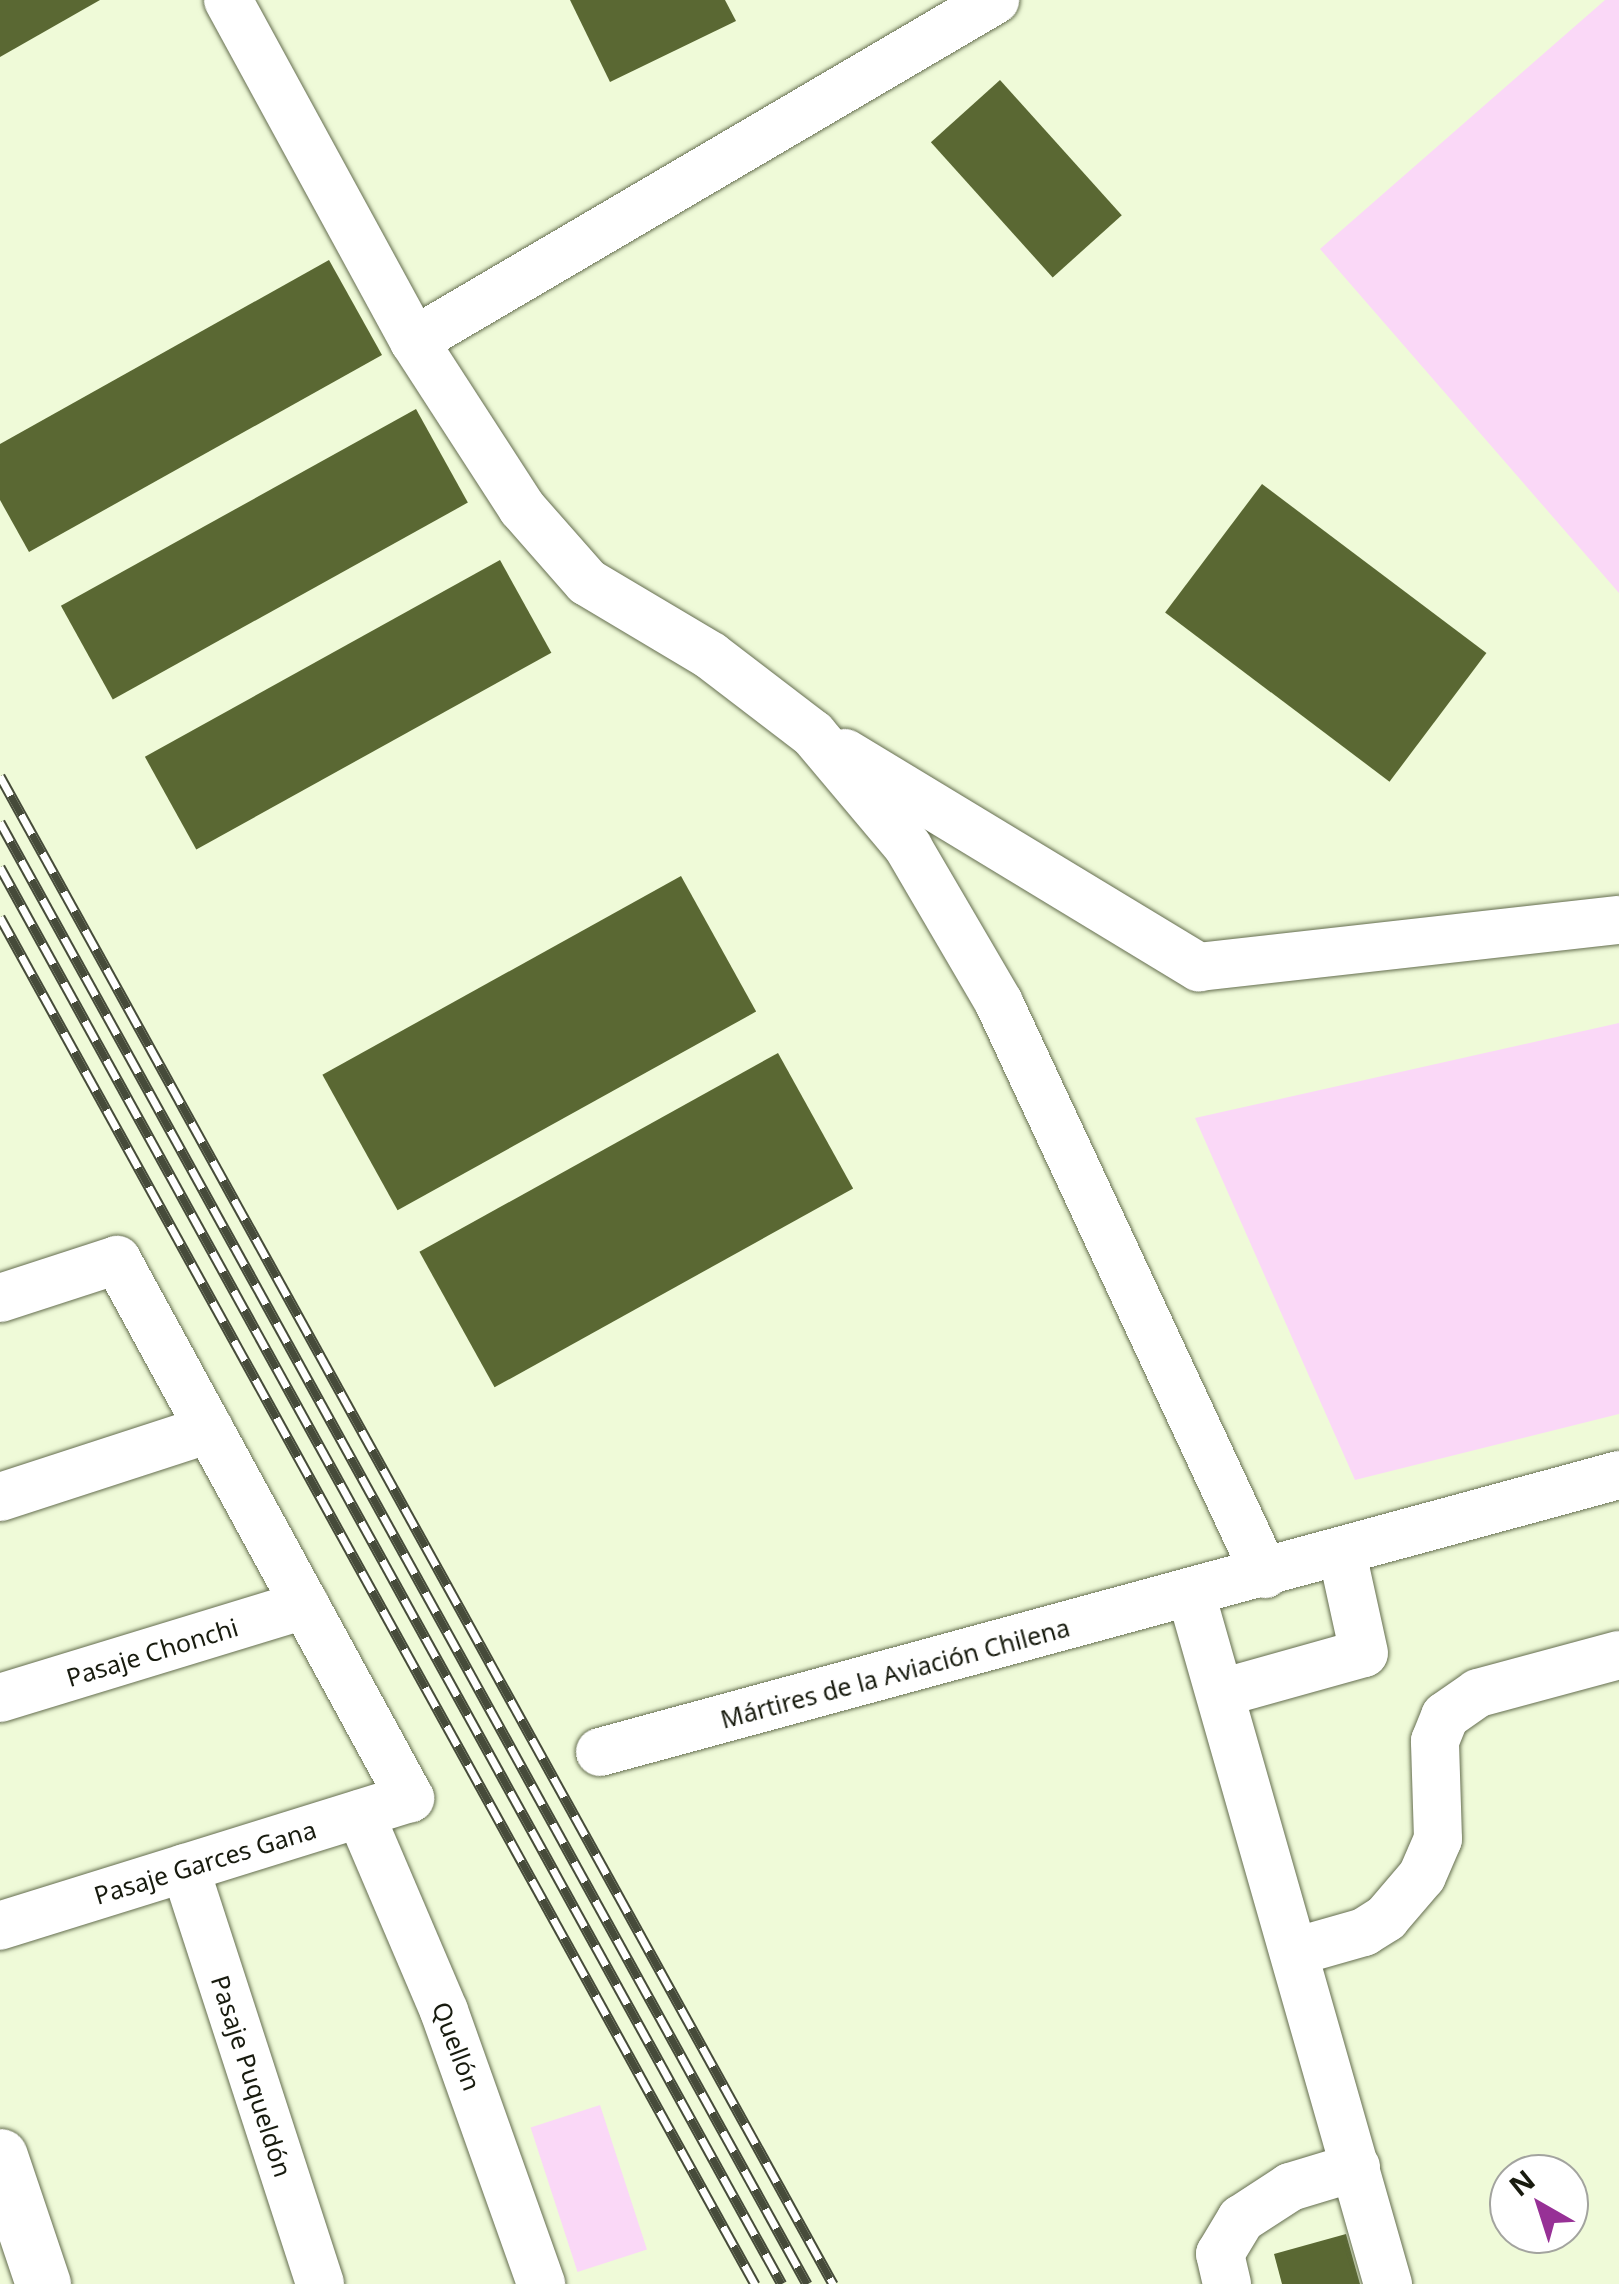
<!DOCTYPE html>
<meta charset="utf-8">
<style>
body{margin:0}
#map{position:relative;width:1619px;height:2284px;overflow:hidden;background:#effad8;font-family:"Noto Sans",sans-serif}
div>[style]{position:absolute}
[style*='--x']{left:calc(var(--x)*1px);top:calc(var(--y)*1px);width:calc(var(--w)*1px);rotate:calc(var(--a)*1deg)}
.green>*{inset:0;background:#fad8f7;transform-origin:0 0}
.building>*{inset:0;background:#5a6833;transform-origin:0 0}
.roads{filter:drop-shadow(0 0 2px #656e50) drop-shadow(0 0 2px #656e50)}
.minor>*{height:48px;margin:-24px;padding:0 24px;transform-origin:24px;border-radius:24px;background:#fff}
.major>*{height:55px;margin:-27.5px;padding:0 27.5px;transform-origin:27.5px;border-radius:27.5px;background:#fff}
.rail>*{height:11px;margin-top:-5.5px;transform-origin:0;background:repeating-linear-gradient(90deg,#fff 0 22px,#464b3a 0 44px);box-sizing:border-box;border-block:2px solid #464b3a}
span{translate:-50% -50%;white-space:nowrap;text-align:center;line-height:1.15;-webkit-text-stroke:10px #fff;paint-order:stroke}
.street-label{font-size:25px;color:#181b0f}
.north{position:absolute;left:1489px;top:2154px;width:100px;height:100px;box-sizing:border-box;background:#fff;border:2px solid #a3a49f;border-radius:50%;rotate:321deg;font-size:28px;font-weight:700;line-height:40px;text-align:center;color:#181b0f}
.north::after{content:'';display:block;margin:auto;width:35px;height:45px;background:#973196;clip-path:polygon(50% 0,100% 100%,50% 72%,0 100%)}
</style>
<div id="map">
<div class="green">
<div style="clip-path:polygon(1605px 0,1619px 0,1619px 593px,1320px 249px)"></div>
<div style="clip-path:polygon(1619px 1023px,1619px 1414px,1355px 1480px,1195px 1118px)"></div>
<div style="left:600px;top:2105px;width:152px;height:73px;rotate:72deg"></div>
</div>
<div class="building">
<div style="clip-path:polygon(0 0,100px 0,0 57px)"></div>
<div style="clip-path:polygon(570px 0,725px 0,736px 21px,610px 82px)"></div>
<div style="left:1000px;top:80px;width:182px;height:93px;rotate:48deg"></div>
<div style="clip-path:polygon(329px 260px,382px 355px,29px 552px,0 500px,0 444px)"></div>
<div style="left:416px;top:409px;width:107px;height:406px;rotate:61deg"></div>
<div style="left:1262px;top:484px;width:281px;height:161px;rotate:37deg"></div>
<div style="left:500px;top:560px;width:106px;height:406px;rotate:61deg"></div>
<div style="left:681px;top:876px;width:155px;height:410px;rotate:61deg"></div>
<div style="left:778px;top:1053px;width:155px;height:410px;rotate:61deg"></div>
<div style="clip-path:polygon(1346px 2234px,1360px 2284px,1282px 2284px,1274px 2254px)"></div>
</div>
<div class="roads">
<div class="minor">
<div style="--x:228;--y:0;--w:388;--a:61.4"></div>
<div style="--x:414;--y:341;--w:199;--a:57.1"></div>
<div style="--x:522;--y:508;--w:98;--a:48.7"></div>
<div style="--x:587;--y:582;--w:144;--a:30.8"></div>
<div style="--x:711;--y:656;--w:128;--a:37.4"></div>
<div style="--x:813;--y:734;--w:148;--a:49.9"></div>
<div style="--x:908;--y:847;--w:181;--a:59.7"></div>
<div style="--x:999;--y:1003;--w:630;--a:65.02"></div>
<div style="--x:414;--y:341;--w:674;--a:-30.41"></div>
<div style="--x:845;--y:753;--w:414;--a:31.2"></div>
<div style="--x:1199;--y:967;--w:423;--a:-6.4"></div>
<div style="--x:0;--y:1298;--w:123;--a:-18"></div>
<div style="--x:117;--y:1260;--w:613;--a:61.43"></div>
<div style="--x:410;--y:1798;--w:430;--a:162.7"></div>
<div style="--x:0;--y:1497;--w:220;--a:-18"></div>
<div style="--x:1191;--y:1594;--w:718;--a:74.07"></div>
<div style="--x:1221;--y:1693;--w:148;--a:-15.6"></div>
<div style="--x:1364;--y:1653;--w:102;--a:-102.4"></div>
<div style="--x:0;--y:1698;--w:319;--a:-17"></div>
<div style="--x:600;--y:1752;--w:1056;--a:-15.21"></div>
<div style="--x:360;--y:1814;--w:214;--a:66.9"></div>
<div style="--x:444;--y:2011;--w:290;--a:70.4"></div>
<div style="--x:185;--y:1868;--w:437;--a:72"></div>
<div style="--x:1294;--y:1952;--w:73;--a:-15.9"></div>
<div style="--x:1364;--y:1932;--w:26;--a:-32"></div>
<div style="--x:1386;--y:1918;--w:55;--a:-49.4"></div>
<div style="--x:1422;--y:1876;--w:40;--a:-66.6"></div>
<div style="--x:1438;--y:1839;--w:98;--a:-91.8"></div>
<div style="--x:1435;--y:1741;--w:27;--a:-68"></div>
<div style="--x:1445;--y:1716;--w:40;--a:-34.9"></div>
<div style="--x:1478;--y:1693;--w:146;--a:-15.1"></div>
<div style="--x:1227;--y:2284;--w:31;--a:-103"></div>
<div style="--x:1220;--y:2254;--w:41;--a:-59"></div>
<div style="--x:1241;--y:2219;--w:59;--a:-33.1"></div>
<div style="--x:1290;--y:2187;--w:69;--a:-16.9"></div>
</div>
<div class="major">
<div style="--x:0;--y:2156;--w:135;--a:71.4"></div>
</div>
</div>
<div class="rail">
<div style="--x:0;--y:776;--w:1723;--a:61.08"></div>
<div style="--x:0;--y:822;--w:1670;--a:61.1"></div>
<div style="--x:0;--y:867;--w:1618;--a:61.11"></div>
<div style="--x:0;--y:917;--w:1562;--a:61.09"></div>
</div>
<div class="street-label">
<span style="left:152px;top:1652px;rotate:-17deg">Pasaje Chonchi</span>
<span style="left:895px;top:1673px;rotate:-15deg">Mártires de la Aviación Chilena</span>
<span style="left:205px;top:1862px;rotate:-17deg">Pasaje Garces Gana</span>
<span style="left:457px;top:2046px;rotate:69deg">Quellón</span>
<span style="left:252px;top:2076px;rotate:72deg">Pasaje Puqueldón</span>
</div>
<div class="north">N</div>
</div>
